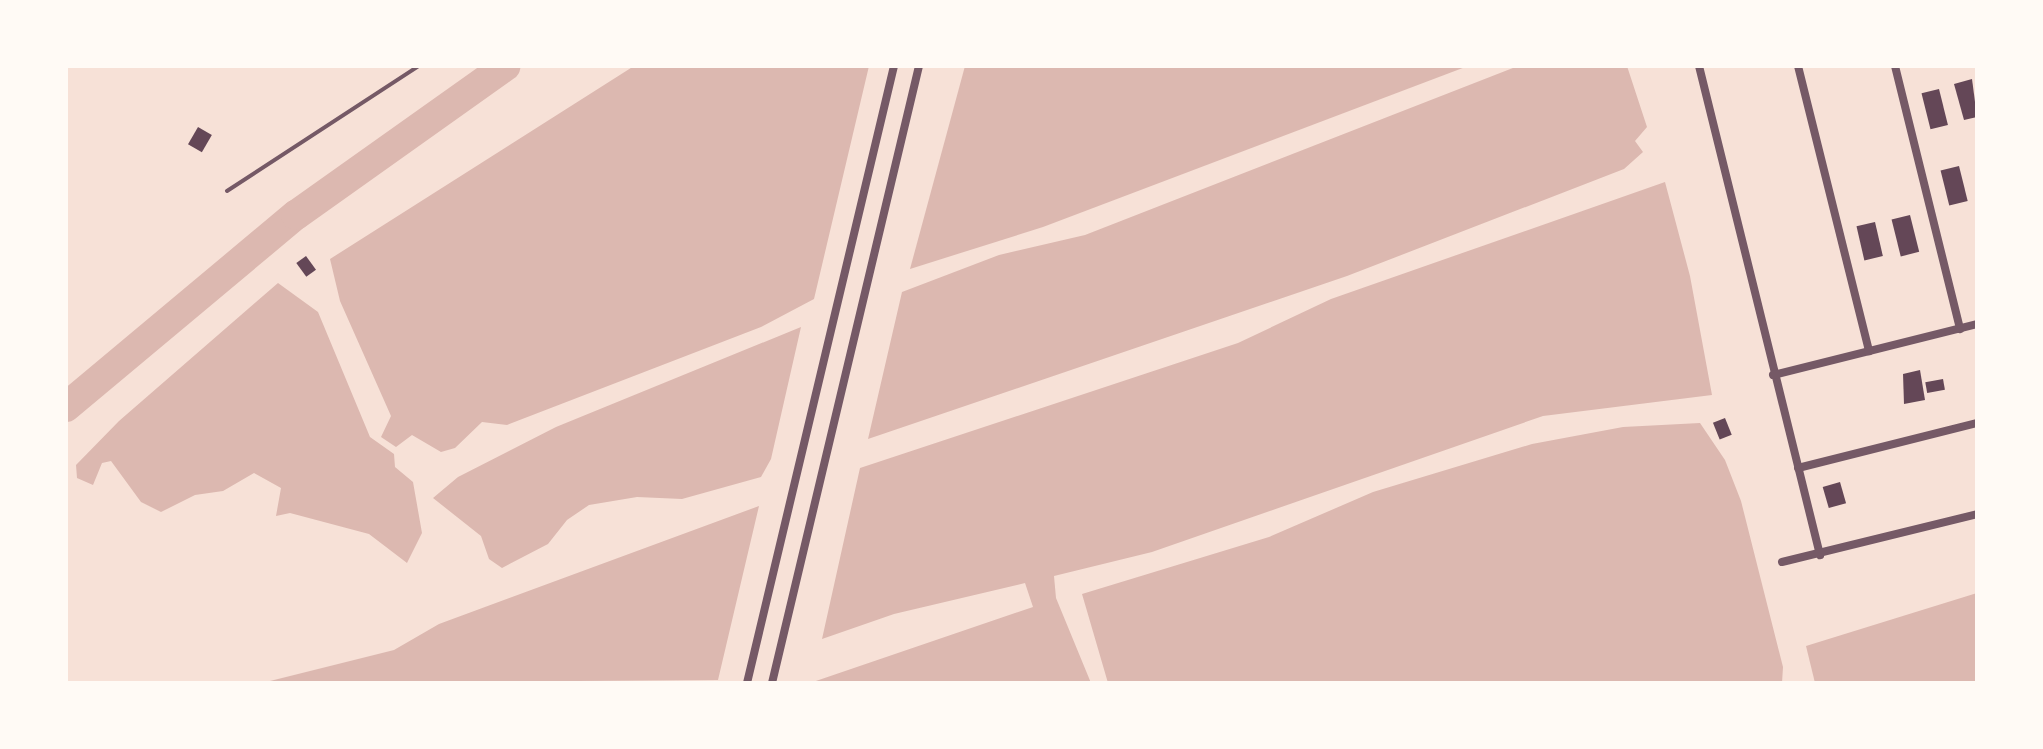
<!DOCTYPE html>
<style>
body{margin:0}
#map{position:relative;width:2043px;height:749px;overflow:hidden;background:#f7e1d7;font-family:Arial,sans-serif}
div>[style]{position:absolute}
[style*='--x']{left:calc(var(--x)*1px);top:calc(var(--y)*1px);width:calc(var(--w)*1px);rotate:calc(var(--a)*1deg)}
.water>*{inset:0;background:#dcb8b0}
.river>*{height:30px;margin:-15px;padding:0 15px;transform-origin:15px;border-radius:15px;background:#dcb8b0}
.building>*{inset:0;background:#644757;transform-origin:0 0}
.service>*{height:4px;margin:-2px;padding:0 2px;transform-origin:2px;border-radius:2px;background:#755966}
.minor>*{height:8px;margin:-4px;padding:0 4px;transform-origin:4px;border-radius:4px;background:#755966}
span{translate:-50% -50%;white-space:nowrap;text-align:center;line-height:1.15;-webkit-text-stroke:6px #fffaf5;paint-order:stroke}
.frame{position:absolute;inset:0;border:68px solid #fffaf5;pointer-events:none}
</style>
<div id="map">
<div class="water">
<div style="clip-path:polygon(634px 66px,869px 66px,814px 299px,761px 327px,507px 425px,482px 422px,455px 448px,441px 452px,412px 435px,396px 447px,381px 437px,391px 416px,340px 301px,330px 259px)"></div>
<div style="clip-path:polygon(965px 66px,1468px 66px,1043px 227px,910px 269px)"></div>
<div style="clip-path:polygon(1518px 66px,1627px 66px,1647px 127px,1635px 141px,1643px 152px,1624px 169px,1347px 276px,868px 439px,902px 292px,999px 255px,1085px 235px)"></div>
<div style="clip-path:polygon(1665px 182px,1690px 276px,1712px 395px,1543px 416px,1152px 552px,1054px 576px,1056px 598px,1091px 683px,810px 683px,1033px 607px,1025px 583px,894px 614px,822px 639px,860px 468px,1238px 343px,1331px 299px)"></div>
<div style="clip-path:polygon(278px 283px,318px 312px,370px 437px,394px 454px,395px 467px,413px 482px,422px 533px,407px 563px,369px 534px,290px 513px,276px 516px,281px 488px,254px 473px,223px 491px,195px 495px,161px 512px,141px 502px,111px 461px,102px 463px,93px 485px,77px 478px,76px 465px,119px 421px)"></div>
<div style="clip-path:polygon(801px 327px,771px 459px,761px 477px,682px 499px,637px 497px,589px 505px,567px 520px,548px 544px,502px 568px,489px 559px,481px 536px,433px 498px,458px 477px,556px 427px)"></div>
<div style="clip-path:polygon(1700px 423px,1725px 460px,1741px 501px,1783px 667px,1782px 683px,1108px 683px,1082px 594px,1269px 537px,1373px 492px,1532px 444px,1623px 427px)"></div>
<div style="clip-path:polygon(759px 506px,718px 680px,262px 683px,394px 650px,439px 624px)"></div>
<div style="clip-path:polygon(1977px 593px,1977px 683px,1815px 683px,1806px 646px)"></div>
</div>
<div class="river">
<div style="--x:66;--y:407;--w:300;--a:-39.9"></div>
<div style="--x:296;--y:215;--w:257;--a:-35.4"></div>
</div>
<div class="building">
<div style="clip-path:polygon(1972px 79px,1977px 117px,1964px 120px,1954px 84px)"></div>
<div style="left:1939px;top:89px;width:37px;height:18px;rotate:76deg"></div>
<div style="left:198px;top:127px;width:16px;height:20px;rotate:30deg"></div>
<div style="left:1959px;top:166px;width:36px;height:19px;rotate:76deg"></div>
<div style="left:1910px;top:215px;width:38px;height:19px;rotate:76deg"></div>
<div style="left:1875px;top:222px;width:35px;height:19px;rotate:77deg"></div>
<div style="left:306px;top:256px;width:17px;height:12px;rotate:54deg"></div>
<div style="clip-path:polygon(1920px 370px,1925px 400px,1904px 404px,1903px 374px)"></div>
<div style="left:1943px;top:379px;width:11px;height:18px;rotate:80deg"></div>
<div style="left:1725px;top:418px;width:18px;height:13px;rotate:68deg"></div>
<div style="left:1840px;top:482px;width:22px;height:18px;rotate:74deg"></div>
</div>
<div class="service">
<div style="--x:227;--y:191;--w:229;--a:-33.1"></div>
</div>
<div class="minor">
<div style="--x:1699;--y:66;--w:504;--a:76.1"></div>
<div style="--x:1798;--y:66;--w:294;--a:76"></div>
<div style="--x:1895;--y:66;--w:271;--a:76.1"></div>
<div style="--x:1773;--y:375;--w:210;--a:-14"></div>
<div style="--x:1798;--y:468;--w:185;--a:-14.1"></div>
<div style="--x:1782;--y:562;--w:201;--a:-13.8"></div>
<div style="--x:747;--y:683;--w:634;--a:-76.6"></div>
<div style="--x:772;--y:683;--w:634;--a:-76.6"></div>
</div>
<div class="frame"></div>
</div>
